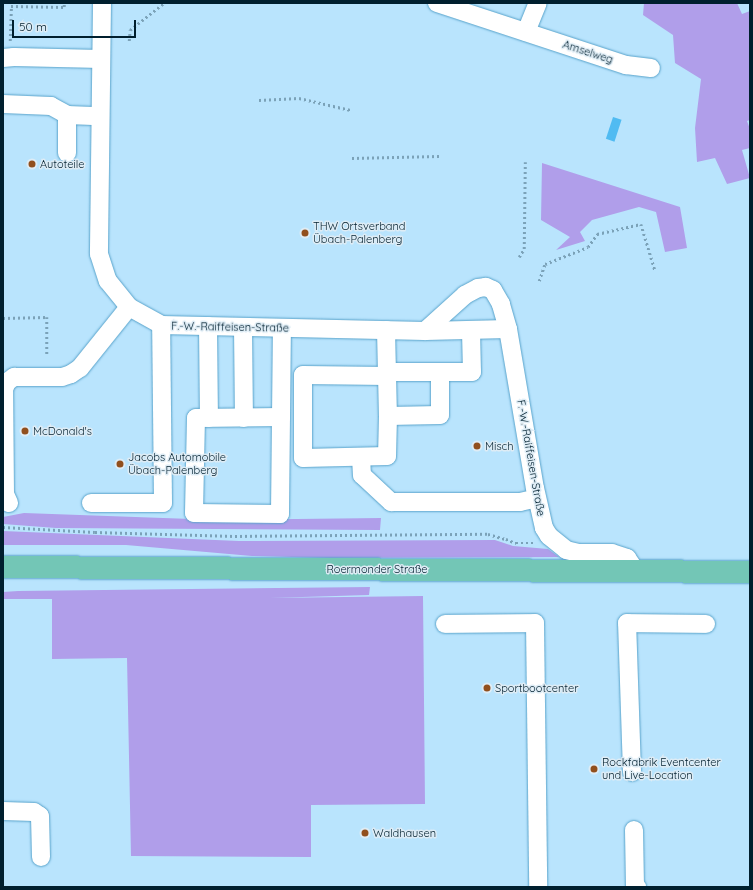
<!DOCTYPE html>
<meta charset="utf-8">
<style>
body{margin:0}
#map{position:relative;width:753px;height:890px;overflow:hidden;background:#b9e4fd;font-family:Quicksand,sans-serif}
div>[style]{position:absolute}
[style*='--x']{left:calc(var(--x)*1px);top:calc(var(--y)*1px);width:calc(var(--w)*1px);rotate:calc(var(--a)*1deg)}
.green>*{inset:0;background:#b09eea}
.water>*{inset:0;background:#50bbf2;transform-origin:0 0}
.path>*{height:2.5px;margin-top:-1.25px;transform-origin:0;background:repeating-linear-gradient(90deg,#7ba2b8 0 2px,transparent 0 5px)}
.roads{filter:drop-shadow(0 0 1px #58a3cb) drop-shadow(0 0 1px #58a3cb)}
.minor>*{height:18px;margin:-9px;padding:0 9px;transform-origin:9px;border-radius:9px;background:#fff}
.major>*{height:22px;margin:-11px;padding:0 11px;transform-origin:11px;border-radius:11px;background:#73c6b6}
.dots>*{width:11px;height:11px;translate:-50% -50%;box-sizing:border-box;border:2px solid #deecf5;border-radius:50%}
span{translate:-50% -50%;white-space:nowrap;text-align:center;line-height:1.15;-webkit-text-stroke:3px #deecf5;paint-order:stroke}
.street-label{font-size:11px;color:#001f2e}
.poi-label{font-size:11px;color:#001f2e}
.left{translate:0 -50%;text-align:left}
.frame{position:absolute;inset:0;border:4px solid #001f2e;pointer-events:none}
.scale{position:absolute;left:12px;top:20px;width:124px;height:18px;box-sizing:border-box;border:2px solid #001f2e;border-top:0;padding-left:5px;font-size:12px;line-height:14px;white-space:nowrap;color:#001f2e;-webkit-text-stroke:3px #deecf5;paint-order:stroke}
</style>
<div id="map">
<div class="green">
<div style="clip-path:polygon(644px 3px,737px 3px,742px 14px,750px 11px,750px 120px,747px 121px,750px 129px,750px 148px,742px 150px,750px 178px,727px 184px,715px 158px,697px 162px,695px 128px,701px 79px,675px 63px,673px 35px,643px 15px)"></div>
<div style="clip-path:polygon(542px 163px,680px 207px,687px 248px,665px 252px,656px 212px,639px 207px,592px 220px,580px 232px,585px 241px,556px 250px,570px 237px,541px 220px)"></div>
<div style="clip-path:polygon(24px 513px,219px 520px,381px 518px,380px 530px,56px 528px,3px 524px,3px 517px)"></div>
<div style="clip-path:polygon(3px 531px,239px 541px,495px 540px,513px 546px,548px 549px,559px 557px,330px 558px,252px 556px,126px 545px,3px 545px)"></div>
<div style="clip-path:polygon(370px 587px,369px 595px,269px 598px,423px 596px,425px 804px,311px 805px,311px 857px,131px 856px,127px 658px,52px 659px,52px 599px,3px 599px,3px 592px,18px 591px)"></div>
</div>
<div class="water">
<div style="left:613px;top:117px;width:9px;height:23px;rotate:18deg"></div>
</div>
<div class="path">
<div style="--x:10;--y:41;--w:35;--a:-88"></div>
<div style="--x:11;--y:6;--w:53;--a:1.1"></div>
<div style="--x:64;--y:7;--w:4;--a:-90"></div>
<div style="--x:129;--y:41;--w:11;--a:-85"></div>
<div style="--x:130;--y:30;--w:43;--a:-38.5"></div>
<div style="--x:259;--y:100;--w:40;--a:-2.9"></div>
<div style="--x:299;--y:98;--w:53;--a:13"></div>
<div style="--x:352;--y:158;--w:87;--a:-1.3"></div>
<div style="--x:519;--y:257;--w:9;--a:-58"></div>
<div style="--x:524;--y:249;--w:87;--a:-89.3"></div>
<div style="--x:539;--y:281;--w:18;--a:-71"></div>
<div style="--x:545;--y:264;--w:46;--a:-21.6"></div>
<div style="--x:588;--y:247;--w:16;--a:-55"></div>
<div style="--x:597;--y:234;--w:45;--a:-12.8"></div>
<div style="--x:641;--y:224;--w:48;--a:73.1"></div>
<div style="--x:3;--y:318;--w:44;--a:-1.3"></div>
<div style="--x:47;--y:317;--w:38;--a:90"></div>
<div style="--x:3;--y:527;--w:92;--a:3.1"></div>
<div style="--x:95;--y:532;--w:140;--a:1.6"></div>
<div style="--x:235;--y:536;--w:253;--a:-0.5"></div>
<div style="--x:488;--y:534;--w:19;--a:16"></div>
<div style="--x:506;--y:539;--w:11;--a:22"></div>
<div style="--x:516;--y:543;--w:17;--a:0"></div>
</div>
<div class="roads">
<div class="minor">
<div style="--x:102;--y:3;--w:251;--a:90.7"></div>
<div style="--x:99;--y:254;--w:28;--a:72"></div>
<div style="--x:108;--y:281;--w:33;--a:51"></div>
<div style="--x:129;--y:307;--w:37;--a:29"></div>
<div style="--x:161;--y:325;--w:264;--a:1.3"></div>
<div style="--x:425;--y:331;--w:83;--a:-1.4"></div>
<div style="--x:508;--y:329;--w:26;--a:-106"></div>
<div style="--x:501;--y:304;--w:16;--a:-120"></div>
<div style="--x:493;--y:290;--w:8;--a:-157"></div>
<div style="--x:486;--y:287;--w:8;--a:173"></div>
<div style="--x:478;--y:288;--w:15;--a:152"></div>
<div style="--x:465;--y:295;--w:54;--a:138"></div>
<div style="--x:437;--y:3;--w:199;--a:18.2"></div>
<div style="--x:626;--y:65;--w:25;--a:7"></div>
<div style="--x:526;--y:32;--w:31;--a:-68"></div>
<div style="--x:3;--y:58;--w:11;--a:-5"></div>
<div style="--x:14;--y:57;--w:87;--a:1.3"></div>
<div style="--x:3;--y:104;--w:48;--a:2.4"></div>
<div style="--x:51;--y:106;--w:18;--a:29"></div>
<div style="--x:67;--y:153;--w:38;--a:-90"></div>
<div style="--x:67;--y:115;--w:33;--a:2"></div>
<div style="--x:208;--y:326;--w:92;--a:89.4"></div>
<div style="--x:243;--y:327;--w:91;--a:89.4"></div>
<div style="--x:508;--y:329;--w:161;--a:80.4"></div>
<div style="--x:535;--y:488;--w:41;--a:77.3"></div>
<div style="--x:544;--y:528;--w:9;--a:58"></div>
<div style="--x:549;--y:536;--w:22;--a:39"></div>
<div style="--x:566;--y:550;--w:13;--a:13"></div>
<div style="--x:579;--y:553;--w:33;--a:0"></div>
<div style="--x:612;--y:553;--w:16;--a:18"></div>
<div style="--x:627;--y:558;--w:14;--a:56"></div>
<div style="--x:386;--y:330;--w:86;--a:88.7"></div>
<div style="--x:388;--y:416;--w:40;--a:91.4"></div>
<div style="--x:387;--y:456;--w:84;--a:178.6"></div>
<div style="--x:303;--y:458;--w:83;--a:-90"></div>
<div style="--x:303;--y:375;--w:84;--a:0.7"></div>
<div style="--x:387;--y:372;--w:85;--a:0"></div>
<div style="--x:472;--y:372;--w:42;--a:-91.4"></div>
<div style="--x:388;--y:416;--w:52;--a:-1.1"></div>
<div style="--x:440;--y:415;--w:43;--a:-90"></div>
<div style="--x:281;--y:417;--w:97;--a:90.6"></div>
<div style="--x:280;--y:514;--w:86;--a:-179.3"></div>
<div style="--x:194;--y:513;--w:95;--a:-88.8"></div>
<div style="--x:196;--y:418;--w:85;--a:-0.7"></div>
<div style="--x:281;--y:417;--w:89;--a:-89.4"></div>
<div style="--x:361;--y:457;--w:18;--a:87"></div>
<div style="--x:362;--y:475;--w:40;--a:43"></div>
<div style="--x:391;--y:502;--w:129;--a:0"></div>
<div style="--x:520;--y:502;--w:17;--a:-13"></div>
<div style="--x:9;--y:503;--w:10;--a:-114"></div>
<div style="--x:5;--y:494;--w:105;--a:-90.5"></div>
<div style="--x:4;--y:389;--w:8;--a:-67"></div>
<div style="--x:7;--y:382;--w:9;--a:-36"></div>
<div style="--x:14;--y:377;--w:48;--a:0"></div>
<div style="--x:62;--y:377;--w:9;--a:-18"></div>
<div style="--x:71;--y:374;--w:11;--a:-34"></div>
<div style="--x:80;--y:368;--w:78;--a:-51.2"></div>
<div style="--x:91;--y:503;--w:72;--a:0"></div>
<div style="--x:163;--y:503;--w:178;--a:-90.6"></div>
<div style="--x:445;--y:624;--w:90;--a:-0.6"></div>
<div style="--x:535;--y:623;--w:264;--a:89.3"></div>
<div style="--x:632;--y:772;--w:149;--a:-91.9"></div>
<div style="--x:627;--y:623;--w:79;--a:0.7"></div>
<div style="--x:3;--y:811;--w:31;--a:2"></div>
<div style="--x:34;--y:812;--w:7;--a:34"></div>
<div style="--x:40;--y:816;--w:41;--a:88.6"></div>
<div style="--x:634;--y:830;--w:55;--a:89"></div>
<div style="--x:635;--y:885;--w:3;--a:45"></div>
</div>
<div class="major">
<div style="--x:3;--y:567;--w:747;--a:0.38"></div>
</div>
</div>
<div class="dots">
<div style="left:32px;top:164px;background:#914f1d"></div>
<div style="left:305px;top:233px;background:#914f1d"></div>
<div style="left:25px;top:431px;background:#914f1d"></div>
<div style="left:477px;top:446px;background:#914f1d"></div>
<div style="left:120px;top:464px;background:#914f1d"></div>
<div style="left:487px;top:688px;background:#914f1d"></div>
<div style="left:594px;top:769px;background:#914f1d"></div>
<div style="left:365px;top:833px;background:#914f1d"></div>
</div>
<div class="street-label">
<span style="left:588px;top:52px;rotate:18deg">Amselweg</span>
<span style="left:230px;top:327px;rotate:1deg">F.-W.-Raiffeisen-Straße</span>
<span style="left:531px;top:458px;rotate:80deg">F.-W.-Raiffeisen-Straße</span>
<span style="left:377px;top:569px">Roermonder Straße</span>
</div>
<div class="poi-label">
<span class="left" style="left:40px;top:164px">Autoteile</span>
<span class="left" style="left:313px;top:233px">THW Ortsverband<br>Übach-Palenberg</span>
<span class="left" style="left:33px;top:431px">McDonald's</span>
<span class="left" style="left:485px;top:446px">Misch</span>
<span class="left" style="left:128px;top:464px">Jacobs Automobile<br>Übach-Palenberg</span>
<span class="left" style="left:495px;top:688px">Sportbootcenter</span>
<span class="left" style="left:602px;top:769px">Rockfabrik Eventcenter<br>und Live-Location</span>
<span class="left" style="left:373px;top:833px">Waldhausen</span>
</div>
<div class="frame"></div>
<div class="scale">50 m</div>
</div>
